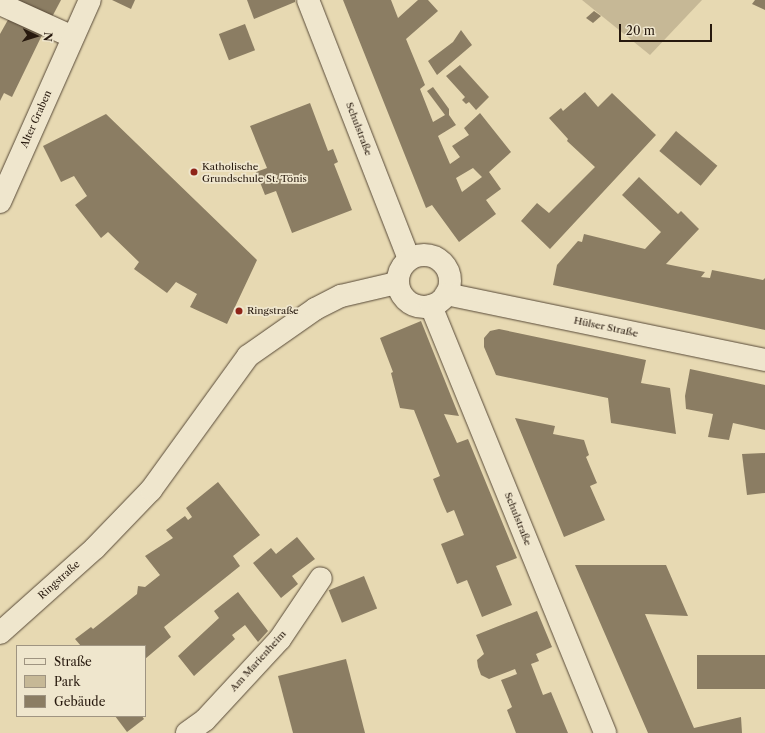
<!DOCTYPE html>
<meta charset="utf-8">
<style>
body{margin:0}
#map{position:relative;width:765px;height:733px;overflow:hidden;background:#e7d9b2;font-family:"Libre Caslon Text",serif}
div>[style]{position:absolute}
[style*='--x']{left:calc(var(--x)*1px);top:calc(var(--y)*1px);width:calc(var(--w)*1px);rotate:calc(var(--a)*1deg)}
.green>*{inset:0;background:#c6b896}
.building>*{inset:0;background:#8b7d63;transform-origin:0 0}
.roads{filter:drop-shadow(0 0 1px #574937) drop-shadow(0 0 1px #574937)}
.street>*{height:22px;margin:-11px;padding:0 11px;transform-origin:11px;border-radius:11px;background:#efe6cd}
.street>.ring{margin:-11px;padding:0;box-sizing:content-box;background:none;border:22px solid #efe6cd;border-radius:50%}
.dots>*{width:11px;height:11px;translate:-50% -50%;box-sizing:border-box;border:2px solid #efe6cd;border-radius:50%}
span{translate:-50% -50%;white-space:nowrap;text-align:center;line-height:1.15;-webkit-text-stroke:3.5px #efe6cd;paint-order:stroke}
.street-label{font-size:10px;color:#27190e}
.poi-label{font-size:10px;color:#27190e}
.left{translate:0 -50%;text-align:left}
.legend{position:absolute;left:16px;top:645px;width:130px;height:72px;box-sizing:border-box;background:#efe6cd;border:1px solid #9f9481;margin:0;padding:5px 7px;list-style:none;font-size:12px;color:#27190e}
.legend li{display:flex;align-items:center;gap:8px;height:20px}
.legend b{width:20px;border:1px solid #9f9481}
.north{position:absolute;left:16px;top:16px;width:40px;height:40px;-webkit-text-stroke:3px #efe6cd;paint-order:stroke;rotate:94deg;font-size:11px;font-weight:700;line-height:16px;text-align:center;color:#27190e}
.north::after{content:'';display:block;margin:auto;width:14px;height:18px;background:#27190e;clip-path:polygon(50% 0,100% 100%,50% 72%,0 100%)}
.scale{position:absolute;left:619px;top:24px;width:93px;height:18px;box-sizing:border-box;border:2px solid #27190e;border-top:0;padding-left:5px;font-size:12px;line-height:14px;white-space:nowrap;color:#27190e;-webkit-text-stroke:3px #efe6cd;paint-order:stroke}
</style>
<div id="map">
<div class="green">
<div style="clip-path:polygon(582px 0,702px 0,650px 55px)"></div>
</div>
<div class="building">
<div style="clip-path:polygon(13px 0,61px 0,52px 17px)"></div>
<div style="clip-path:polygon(112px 0,135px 0,131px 9px)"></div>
<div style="clip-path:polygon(247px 0,295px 0,295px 2px,254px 19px)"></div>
<div style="clip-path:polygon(evenodd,343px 0,391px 0,398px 18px,418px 0,428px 0,438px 11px,406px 39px,425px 85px,420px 89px,433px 122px,445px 115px,427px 91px,433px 87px,449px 109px,449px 115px,456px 125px,438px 136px,450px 164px,460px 157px,452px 146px,469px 135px,464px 128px,480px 113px,511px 152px,489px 172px,501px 189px,486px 200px,496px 214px,459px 242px,432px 205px,426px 208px,343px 0,473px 168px,482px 177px,462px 192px,456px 178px,473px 168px)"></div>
<div style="clip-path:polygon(755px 0,765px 0,765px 10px,752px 4px)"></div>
<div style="clip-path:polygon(594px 11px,601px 16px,593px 23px,586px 18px)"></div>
<div style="clip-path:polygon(9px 18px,43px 33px,12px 97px,4px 93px,0 101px,0 34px)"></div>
<div style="left:245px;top:24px;width:28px;height:28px;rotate:69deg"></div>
<div style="clip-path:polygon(461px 30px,472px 45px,437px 75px,428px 61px,453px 42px)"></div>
<div style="clip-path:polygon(460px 65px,489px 97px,476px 110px,469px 102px,466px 104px,462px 100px,465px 97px,446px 76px)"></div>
<div style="clip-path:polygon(585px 92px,598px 107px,612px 93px,656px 135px,550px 249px,521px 221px,537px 203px,549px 213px,595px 167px,567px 141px,568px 139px,549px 118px,561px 108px,563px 111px)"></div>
<div style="clip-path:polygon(310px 103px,328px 151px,333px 149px,338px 162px,334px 164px,352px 210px,292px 233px,276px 191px,265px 195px,256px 172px,267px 168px,250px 126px)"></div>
<div style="clip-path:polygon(106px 114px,257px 260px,227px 324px,190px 307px,197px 294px,176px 282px,167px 293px,134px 269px,139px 262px,108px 232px,101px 238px,75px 205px,87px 196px,74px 176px,61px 182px,43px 146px)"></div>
<div style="left:676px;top:131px;width:54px;height:26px;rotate:40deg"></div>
<div style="clip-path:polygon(639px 177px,678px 214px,681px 211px,699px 229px,666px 264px,705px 272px,701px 277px,710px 278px,712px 270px,763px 280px,765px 278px,765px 330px,553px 285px,557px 265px,578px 241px,582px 242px,584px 234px,645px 249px,661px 232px,622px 195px)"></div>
<div style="clip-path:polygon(421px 321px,459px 416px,444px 414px,457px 443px,468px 439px,517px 558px,496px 566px,512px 605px,482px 617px,467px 580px,457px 584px,441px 544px,464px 535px,454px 510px,447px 513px,443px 504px,433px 479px,440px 476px,414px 410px,400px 408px,391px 373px,393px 372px,380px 338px)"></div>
<div style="clip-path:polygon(499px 329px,646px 360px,641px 383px,670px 388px,676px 434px,611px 423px,608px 398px,496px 375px,484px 347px,484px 338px,490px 331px)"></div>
<div style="clip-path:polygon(690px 369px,765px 385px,765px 430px,733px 423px,729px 440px,708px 437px,713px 414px,686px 409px,685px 396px)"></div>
<div style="clip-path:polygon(515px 418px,555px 426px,553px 434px,584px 440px,589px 455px,586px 457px,597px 483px,590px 486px,605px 520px,564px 537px)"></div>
<div style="clip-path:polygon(765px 453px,765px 493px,747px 495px,742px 454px)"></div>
<div style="clip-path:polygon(218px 482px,260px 535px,233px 556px,240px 566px,164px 627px,171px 637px,145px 659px,145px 646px,81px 646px,75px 639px,91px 627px,93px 629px,137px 594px,138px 586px,145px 587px,160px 575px,145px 556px,173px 538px,166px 530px,185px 516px,188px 520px,192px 517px,186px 508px)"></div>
<div style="clip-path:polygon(297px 537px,315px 559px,292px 576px,298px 584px,281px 598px,253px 563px,271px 548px,276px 554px)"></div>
<div style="clip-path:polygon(575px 565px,666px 565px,688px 616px,645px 614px,694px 728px,741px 717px,742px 733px,648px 733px)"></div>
<div style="left:364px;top:576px;width:35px;height:38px;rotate:68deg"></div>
<div style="clip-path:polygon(238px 592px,268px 631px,258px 642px,245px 625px,232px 635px,235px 639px,194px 676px,178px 656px,219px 618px,214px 611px)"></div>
<div style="clip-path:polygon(537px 611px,552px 647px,536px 654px,539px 661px,531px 664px,543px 695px,551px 692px,568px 733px,516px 733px,507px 710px,512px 707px,501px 680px,517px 674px,515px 669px,489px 679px,481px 675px,478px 667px,477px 660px,484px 654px,476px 635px)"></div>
<div style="left:765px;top:655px;width:34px;height:68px;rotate:90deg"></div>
<div style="clip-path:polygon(346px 659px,365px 733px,293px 733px,278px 676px)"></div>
<div style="clip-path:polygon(115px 716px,142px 716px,144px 719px,127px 732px)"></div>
</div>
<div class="roads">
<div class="street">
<div style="--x:308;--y:0;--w:278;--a:68.7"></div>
<div style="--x:0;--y:4;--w:80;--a:24.3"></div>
<div style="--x:0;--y:202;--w:221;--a:-66"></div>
<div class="ring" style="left:398px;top:255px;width:30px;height:30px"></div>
<div style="--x:446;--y:294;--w:326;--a:11.7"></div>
<div style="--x:431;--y:306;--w:461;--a:67.8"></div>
<div style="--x:0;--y:633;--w:127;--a:-41.8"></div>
<div style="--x:95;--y:548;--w:81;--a:-46"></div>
<div style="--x:151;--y:490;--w:165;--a:-54.1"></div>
<div style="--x:248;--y:356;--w:82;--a:-35"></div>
<div style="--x:315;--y:309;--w:29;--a:-27"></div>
<div style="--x:341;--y:296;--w:57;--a:-13.1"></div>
<div style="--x:187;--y:733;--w:22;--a:-36"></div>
<div style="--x:205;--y:720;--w:110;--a:-47.2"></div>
<div style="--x:280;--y:639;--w:73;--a:-56.1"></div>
</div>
</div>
<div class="dots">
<div style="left:194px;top:172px;background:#8f2418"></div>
<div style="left:239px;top:311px;background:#8f2418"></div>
</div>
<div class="street-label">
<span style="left:36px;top:119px;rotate:-66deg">Alter Graben</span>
<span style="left:359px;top:129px;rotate:69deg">Schulstraße</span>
<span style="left:606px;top:327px;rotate:12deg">Hülser Straße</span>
<span style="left:518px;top:519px;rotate:68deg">Schulstraße</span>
<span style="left:59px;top:580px;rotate:-42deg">Ringstraße</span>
<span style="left:258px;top:661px;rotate:-48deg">Am Marienheim</span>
</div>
<div class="poi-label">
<span class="left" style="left:202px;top:172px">Katholische<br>Grundschule St. Tönis</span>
<span class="left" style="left:247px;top:311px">Ringstraße</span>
</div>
<ul class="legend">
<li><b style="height:5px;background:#efe6cd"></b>Straße</li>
<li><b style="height:11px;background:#c6b896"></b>Park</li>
<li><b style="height:11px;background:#8b7d63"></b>Gebäude</li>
</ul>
<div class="north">N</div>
<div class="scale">20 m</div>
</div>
